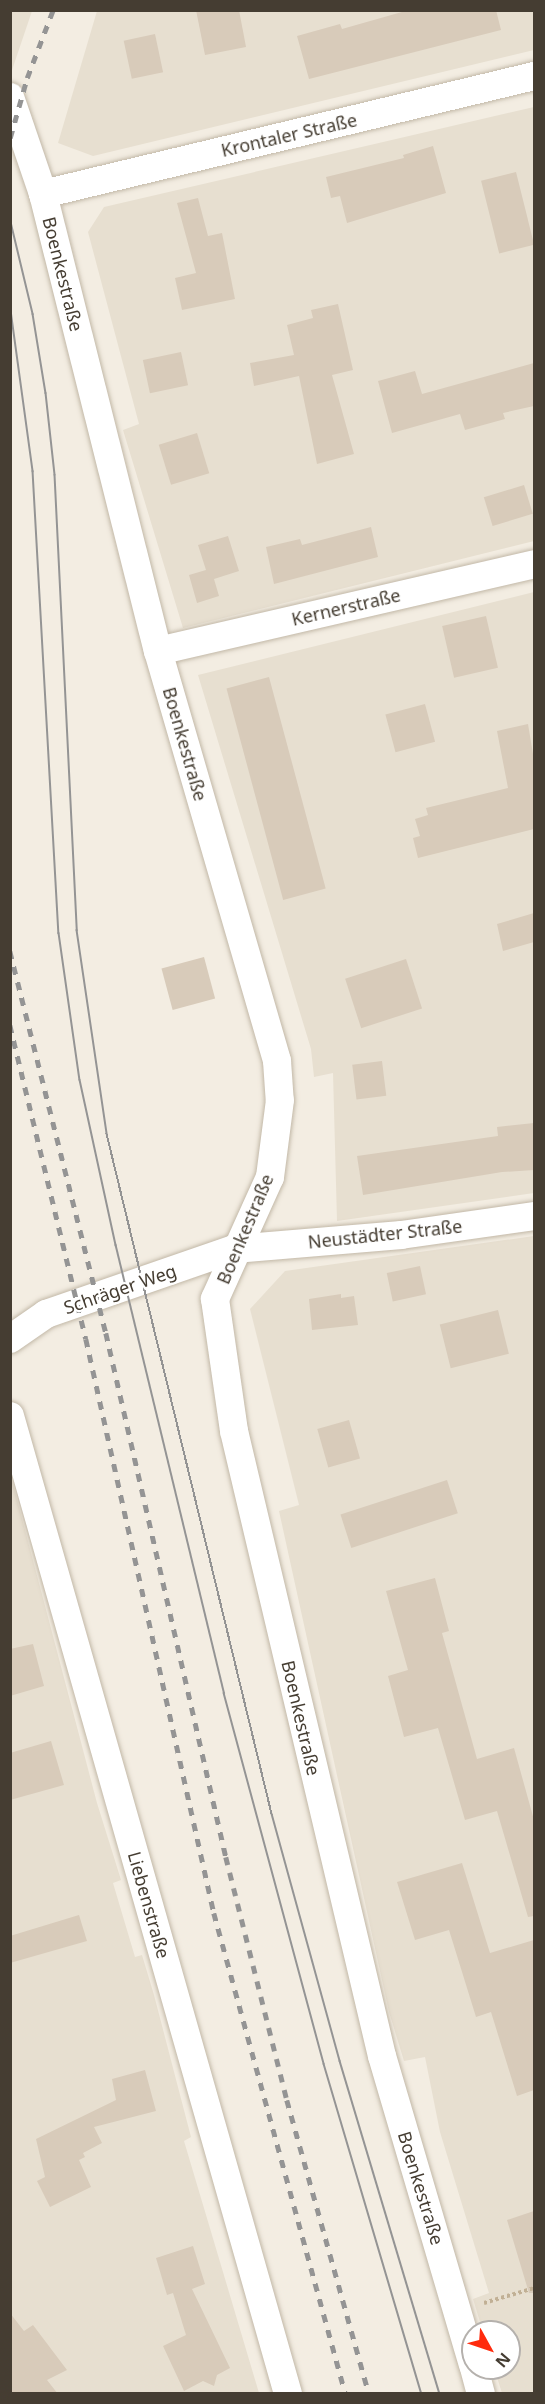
<!DOCTYPE html>
<meta charset="utf-8">
<style>
body{margin:0}
#map{position:relative;width:545px;height:2404px;overflow:hidden;background:#f3ede2;font-family:"Noto Sans",sans-serif}
div>[style]{position:absolute}
[style*='--x']{left:calc(var(--x)*1px);top:calc(var(--y)*1px);width:calc(var(--w)*1px);rotate:calc(var(--a)*1deg)}
.residential>*{inset:0;background:#e7dfd0}
.building>*{inset:0;background:#d8cbba;transform-origin:0 0}
.path>*{height:4px;margin-top:-2px;transform-origin:0;background:repeating-linear-gradient(90deg,#c1b095 0 3px,transparent 0 6px)}
.roads{filter:drop-shadow(0 0 2px #c2b8a7) drop-shadow(0 0 2px #c2b8a7)}
.minor>*{height:28px;margin:-14px;padding:0 14px;transform-origin:14px;border-radius:14px;background:#fff}
.tram>*{height:1.5px;margin:-0.75px;padding:0 0.75px;transform-origin:0.75px;border-radius:0.75px;background:#949494}
.rail>*{height:4.5px;margin-top:-2.25px;transform-origin:0;background:repeating-linear-gradient(90deg,#949494 0 8px,transparent 0 16px)}
span{translate:-50% -50%;white-space:nowrap;text-align:center;line-height:1.15;-webkit-text-stroke:4.5px #fff;paint-order:stroke}
.street-label{font-size:18px;color:#453d32}
.frame{position:absolute;inset:0;border:12px solid #453d32;pointer-events:none}
.north{position:absolute;left:461px;top:2320px;width:60px;height:60px;box-sizing:border-box;background:#fff;border:2px solid #b5b1ad;border-radius:50%;rotate:130deg;font-size:16px;font-weight:700;line-height:24px;text-align:center;color:#453d32}
.north::after{content:'';display:block;margin:auto;width:21px;height:27px;background:#ff2b0d;clip-path:polygon(50% 0,100% 100%,50% 72%,0 100%)}
</style>
<div id="map">
<div class="residential">
<div style="clip-path:polygon(11px 10px,32px 11px,11px 73px,10px 11px)"></div>
<div style="clip-path:polygon(97px 11px,534px 11px,534px 50px,93px 156px,58px 143px)"></div>
<div style="clip-path:polygon(534px 107px,534px 541px,183px 628px,123px 430px,139px 424px,88px 232px,104px 207px)"></div>
<div style="clip-path:polygon(534px 592px,534px 1193px,337px 1221px,333px 1073px,314px 1077px,311px 1049px,198px 675px)"></div>
<div style="clip-path:polygon(534px 1236px,534px 2393px,502px 2393px,494px 2368px,509px 2368px,509px 2332px,483px 2332px,473px 2299px,489px 2293px,440px 2132px,425px 2057px,404px 2061px,389px 2012px,279px 1511px,299px 1505px,250px 1309px,285px 1271px)"></div>
<div style="clip-path:polygon(10px 1473px,97px 1803px,121px 1880px,113px 1883px,135px 1957px,142px 1955px,154px 1995px,191px 2137px,184px 2141px,259px 2393px,11px 2393px)"></div>
</div>
<div class="building">
<div style="clip-path:polygon(196px 10px,239px 10px,246px 47px,205px 55px)"></div>
<div style="clip-path:polygon(409px 10px,496px 10px,501px 30px,309px 79px,297px 36px,340px 24px,342px 29px)"></div>
<div style="left:155px;top:34px;width:39px;height:32px;rotate:78deg"></div>
<div style="clip-path:polygon(433px 146px,446px 193px,347px 223px,340px 196px,331px 198px,326px 177px,404px 158px,403px 155px)"></div>
<div style="left:516px;top:172px;width:75px;height:36px;rotate:76deg"></div>
<div style="clip-path:polygon(198px 198px,208px 236px,222px 233px,235px 299px,182px 310px,175px 278px,196px 273px,177px 203px)"></div>
<div style="clip-path:polygon(338px 304px,353px 370px,332px 375px,354px 454px,317px 464px,299px 376px,254px 386px,250px 363px,294px 355px,287px 325px,313px 318px,311px 310px)"></div>
<div style="left:181px;top:352px;width:34px;height:39px;rotate:78deg"></div>
<div style="clip-path:polygon(534px 363px,534px 406px,503px 413px,505px 419px,465px 430px,460px 414px,392px 433px,378px 381px,415px 371px,422px 394px)"></div>
<div style="left:197px;top:433px;width:42px;height:40px;rotate:73deg"></div>
<div style="left:524px;top:485px;width:30px;height:42px;rotate:73deg"></div>
<div style="clip-path:polygon(371px 527px,378px 557px,274px 584px,266px 547px,300px 539px,302px 545px)"></div>
<div style="clip-path:polygon(228px 536px,239px 571px,214px 579px,219px 596px,197px 603px,189px 575px,206px 570px,198px 545px)"></div>
<div style="left:486px;top:616px;width:53px;height:45px;rotate:77deg"></div>
<div style="left:269px;top:677px;width:219px;height:44px;rotate:75deg"></div>
<div style="left:425px;top:704px;width:39px;height:41px;rotate:75deg"></div>
<div style="clip-path:polygon(528px 724px,534px 760px,534px 829px,418px 858px,413px 838px,420px 836px,415px 819px,428px 815px,426px 808px,508px 788px,497px 731px)"></div>
<div style="clip-path:polygon(534px 913px,534px 942px,503px 951px,497px 924px)"></div>
<div style="left:204px;top:957px;width:43px;height:44px;rotate:75deg"></div>
<div style="left:406px;top:959px;width:52px;height:64px;rotate:72deg"></div>
<div style="left:382px;top:1061px;width:35px;height:30px;rotate:83deg"></div>
<div style="clip-path:polygon(534px 1123px,534px 1170px,502px 1172px,363px 1195px,357px 1156px,498px 1136px,497px 1127px)"></div>
<div style="left:420px;top:1266px;width:29px;height:34px;rotate:78deg"></div>
<div style="clip-path:polygon(341px 1294px,341px 1298px,354px 1296px,358px 1325px,312px 1330px,309px 1299px)"></div>
<div style="left:498px;top:1310px;width:45px;height:60px;rotate:76deg"></div>
<div style="left:349px;top:1420px;width:40px;height:33px;rotate:74deg"></div>
<div style="left:447px;top:1480px;width:35px;height:112px;rotate:72deg"></div>
<div style="clip-path:polygon(435px 1578px,449px 1631px,442px 1633px,477px 1759px,514px 1748px,534px 1820px,534px 1916px,528px 1917px,497px 1811px,465px 1820px,438px 1728px,404px 1737px,388px 1676px,408px 1670px,386px 1591px)"></div>
<div style="clip-path:polygon(33px 1644px,44px 1686px,10px 1696px,10px 1649px)"></div>
<div style="clip-path:polygon(51px 1741px,64px 1785px,10px 1800px,10px 1753px)"></div>
<div style="clip-path:polygon(462px 1863px,490px 1953px,534px 1940px,534px 2090px,517px 2096px,491px 2012px,476px 2017px,449px 1930px,415px 1940px,397px 1882px)"></div>
<div style="clip-path:polygon(79px 1915px,87px 1941px,10px 1963px,10px 1936px)"></div>
<div style="clip-path:polygon(145px 2070px,156px 2111px,94px 2127px,102px 2143px,83px 2153px,85px 2157px,79px 2160px,91px 2187px,50px 2207px,37px 2181px,45px 2177px,36px 2139px,116px 2100px,112px 2079px)"></div>
<div style="clip-path:polygon(534px 2211px,534px 2293px,529px 2293px,507px 2220px)"></div>
<div style="clip-path:polygon(193px 2246px,205px 2284px,192px 2289px,230px 2368px,217px 2375px,214px 2386px,203px 2381px,184px 2391px,163px 2346px,186px 2335px,173px 2293px,167px 2295px,156px 2258px)"></div>
<div style="clip-path:polygon(10px 2313px,24px 2331px,33px 2325px,67px 2370px,47px 2380px,58px 2394px,10px 2394px)"></div>
</div>
<div class="path">
<div style="--x:484;--y:2303;--w:52;--a:-16.7"></div>
</div>
<div class="roads">
<div class="minor">
<div style="--x:10;--y:97;--w:102;--a:71.2"></div>
<div style="--x:43;--y:194;--w:471;--a:75.9"></div>
<div style="--x:158;--y:651;--w:427;--a:73.8"></div>
<div style="--x:277;--y:1061;--w:39;--a:86"></div>
<div style="--x:280;--y:1100;--w:78;--a:97.4"></div>
<div style="--x:270;--y:1177;--w:134;--a:114.3"></div>
<div style="--x:215;--y:1299;--w:133;--a:81.8"></div>
<div style="--x:234;--y:1431;--w:642;--a:76.68"></div>
<div style="--x:382;--y:2056;--w:322;--a:73.6"></div>
<div style="--x:43;--y:194;--w:505;--a:-13.51"></div>
<div style="--x:158;--y:651;--w:386;--a:-13"></div>
<div style="--x:10;--y:1339;--w:44;--a:-34.8"></div>
<div style="--x:46;--y:1314;--w:199;--a:-19.1"></div>
<div style="--x:234;--y:1249;--w:168;--a:-4.8"></div>
<div style="--x:401;--y:1235;--w:134;--a:-8.1"></div>
<div style="--x:10;--y:1416;--w:1017;--a:74.13"></div>
<div style="--x:474;--y:2368;--w:27;--a:75"></div>
</div>
</div>
<div class="tram">
<div style="--x:10;--y:218;--w:99;--a:76.5"></div>
<div style="--x:33;--y:314;--w:80;--a:80.7"></div>
<div style="--x:46;--y:393;--w:82;--a:83.7"></div>
<div style="--x:55;--y:475;--w:456;--a:87.2"></div>
<div style="--x:77;--y:930;--w:206;--a:81.6"></div>
<div style="--x:107;--y:1134;--w:700;--a:76.36"></div>
<div style="--x:272;--y:1814;--w:256;--a:74.6"></div>
<div style="--x:340;--y:2061;--w:348;--a:73.3"></div>
<div style="--x:10;--y:303;--w:170;--a:82.2"></div>
<div style="--x:33;--y:471;--w:463;--a:86.8"></div>
<div style="--x:59;--y:933;--w:148;--a:81.9"></div>
<div style="--x:80;--y:1080;--w:169;--a:77.7"></div>
<div style="--x:116;--y:1245;--w:461;--a:76.4"></div>
<div style="--x:224;--y:1693;--w:384;--a:74.9"></div>
<div style="--x:324;--y:2064;--w:344;--a:73.5"></div>
</div>
<div class="rail">
<div style="--x:10;--y:138;--w:62;--a:-74.2"></div>
<div style="--x:27;--y:78;--w:73;--a:-69.1"></div>
<div style="--x:10;--y:951;--w:394;--a:75.9"></div>
<div style="--x:106;--y:1333;--w:538;--a:77.1"></div>
<div style="--x:226;--y:1857;--w:251;--a:75.9"></div>
<div style="--x:287;--y:2100;--w:305;--a:74.4"></div>
<div style="--x:10;--y:1025;--w:323;--a:76.4"></div>
<div style="--x:86;--y:1339;--w:588;--a:77.43"></div>
<div style="--x:214;--y:1913;--w:499;--a:74.7"></div>
</div>
<div class="street-label">
<span style="left:289px;top:135px;rotate:-13deg">Krontaler Straße</span>
<span style="left:63px;top:274px;rotate:76deg">Boenkestraße</span>
<span style="left:346px;top:607px;rotate:-13deg">Kernerstraße</span>
<span style="left:185px;top:744px;rotate:74deg">Boenkestraße</span>
<span style="left:245px;top:1229px;rotate:-67deg">Boenkestraße</span>
<span style="left:385px;top:1234px;rotate:-6deg">Neustädter Straße</span>
<span style="left:120px;top:1289px;rotate:-19deg">Schräger Weg</span>
<span style="left:301px;top:1718px;rotate:77deg">Boenkestraße</span>
<span style="left:149px;top:1905px;rotate:74deg">Liebenstraße</span>
<span style="left:421px;top:2188px;rotate:73deg">Boenkestraße</span>
</div>
<div class="frame"></div>
<div class="north">N</div>
</div>
